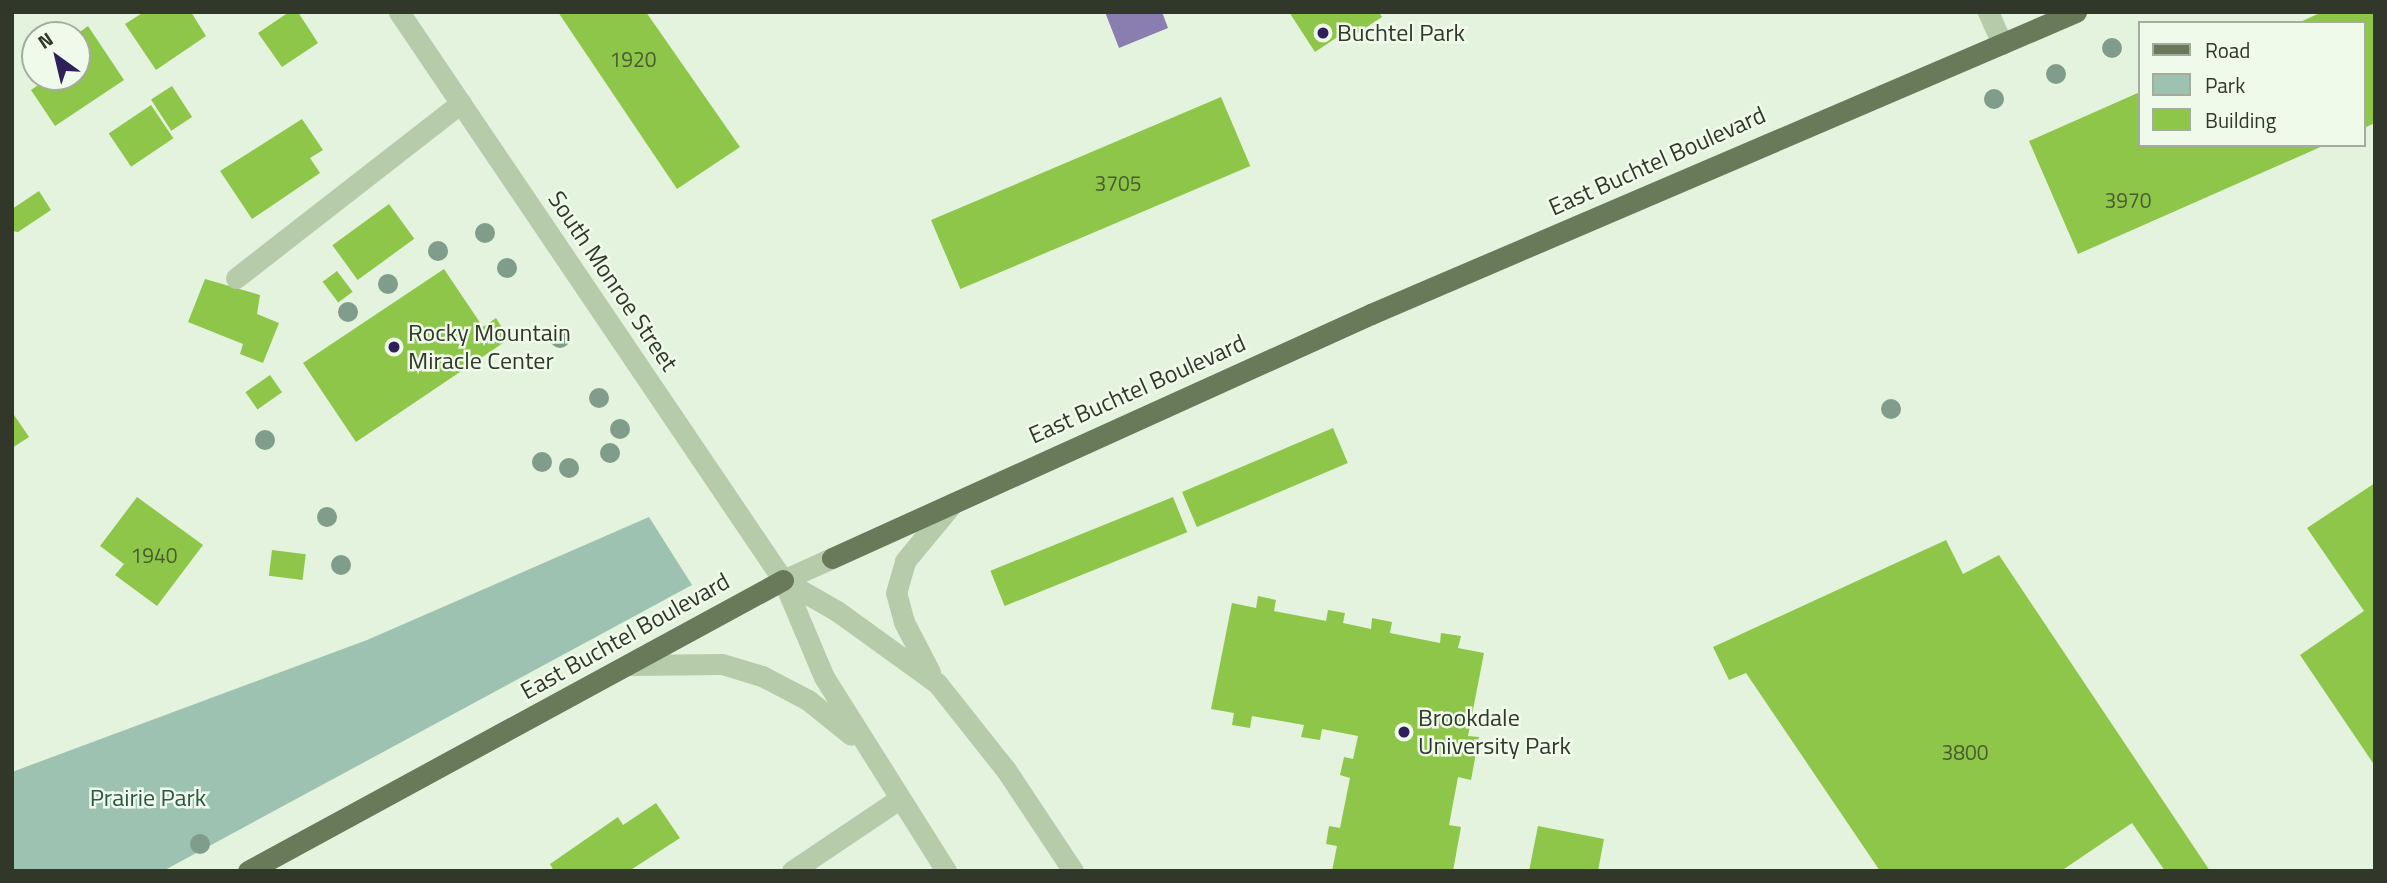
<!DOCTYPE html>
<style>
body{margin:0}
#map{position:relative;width:2387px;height:883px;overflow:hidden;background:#e4f3de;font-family:"Titillium Web",sans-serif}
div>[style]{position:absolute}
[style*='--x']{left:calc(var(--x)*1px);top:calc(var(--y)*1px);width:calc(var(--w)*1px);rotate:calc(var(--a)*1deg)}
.green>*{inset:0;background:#9ec2b1}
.water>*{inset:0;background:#8a7db0}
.building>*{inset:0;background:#8ec649;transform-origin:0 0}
.minor>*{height:21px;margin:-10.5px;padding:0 10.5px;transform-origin:10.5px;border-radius:10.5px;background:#b5cbaa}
.major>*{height:21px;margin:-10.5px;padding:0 10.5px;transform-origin:10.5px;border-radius:10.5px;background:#697a5a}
.trees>*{width:20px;height:20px;margin:-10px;border-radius:50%;background:#7f9d8a}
.dots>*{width:19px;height:19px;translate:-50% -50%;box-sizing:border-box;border:4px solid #effaeb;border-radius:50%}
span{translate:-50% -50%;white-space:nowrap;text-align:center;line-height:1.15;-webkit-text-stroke:5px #effaeb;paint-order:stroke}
.number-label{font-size:21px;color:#485c31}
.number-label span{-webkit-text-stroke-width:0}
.poi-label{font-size:24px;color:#313829}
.left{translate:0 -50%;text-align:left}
.street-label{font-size:24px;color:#313829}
.park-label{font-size:24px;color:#2d5745}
.frame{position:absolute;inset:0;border:14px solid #313829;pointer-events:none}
.legend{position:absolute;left:2138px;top:21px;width:228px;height:126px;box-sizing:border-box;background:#effaeb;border:2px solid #a3ac9d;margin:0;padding:9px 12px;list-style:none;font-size:21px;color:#313829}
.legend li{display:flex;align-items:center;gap:14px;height:35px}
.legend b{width:35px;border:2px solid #a3ac9d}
.north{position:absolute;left:21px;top:21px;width:70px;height:70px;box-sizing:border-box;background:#effaeb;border:2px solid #a3ac9d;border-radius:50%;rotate:326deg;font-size:19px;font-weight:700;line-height:28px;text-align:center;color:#313829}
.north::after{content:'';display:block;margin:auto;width:24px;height:32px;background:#2f1f5a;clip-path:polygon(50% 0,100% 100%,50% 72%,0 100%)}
</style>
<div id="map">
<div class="green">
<div style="clip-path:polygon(649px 517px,692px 585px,163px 871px,12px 871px,12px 772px,367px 640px)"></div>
</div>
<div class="water">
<div style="clip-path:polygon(1105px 12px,1162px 12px,1168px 28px,1119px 48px)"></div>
</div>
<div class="building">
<div style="clip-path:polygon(144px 12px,191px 12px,206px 36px,156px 70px,125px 24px)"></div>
<div style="clip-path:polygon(289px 12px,298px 12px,318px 43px,282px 67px,258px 33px)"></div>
<div style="clip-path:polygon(558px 12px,646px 12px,740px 147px,677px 189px)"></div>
<div style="clip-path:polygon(1289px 12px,1379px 12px,1382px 17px,1353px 36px,1348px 30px,1315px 52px)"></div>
<div style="clip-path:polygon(2322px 12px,2375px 12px,2375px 123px,2364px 128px,2364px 23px,2298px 23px)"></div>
<div style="clip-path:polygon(88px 26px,124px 80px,55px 126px,31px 90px,50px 77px,77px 77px,77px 34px)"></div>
<div style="left:172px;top:86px;width:37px;height:25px;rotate:57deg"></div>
<div style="clip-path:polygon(2140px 92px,2140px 145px,2325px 145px,2078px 254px,2029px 141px)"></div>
<div style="left:1221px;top:97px;width:75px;height:315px;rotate:67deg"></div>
<div style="left:151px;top:105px;width:40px;height:51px;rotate:56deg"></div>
<div style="clip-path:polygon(302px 119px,323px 150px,310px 158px,320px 173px,252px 219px,220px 171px)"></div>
<div style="clip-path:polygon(39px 191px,51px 210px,18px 232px,12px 231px,12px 209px)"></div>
<div style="left:389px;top:204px;width:43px;height:70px;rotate:54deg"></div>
<div style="clip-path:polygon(444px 269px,483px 327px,496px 318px,509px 339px,356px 442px,303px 363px)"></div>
<div style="left:337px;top:271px;width:26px;height:18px;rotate:53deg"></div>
<div style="clip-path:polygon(205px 279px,260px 295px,257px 314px,279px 323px,263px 363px,240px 354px,243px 344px,188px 322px)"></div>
<div style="left:270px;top:375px;width:21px;height:30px;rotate:55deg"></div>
<div style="clip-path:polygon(12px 412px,29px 437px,12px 448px)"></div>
<div style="left:1333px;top:428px;width:38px;height:164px;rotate:67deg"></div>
<div style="clip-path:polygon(2375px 483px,2375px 766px,2300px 655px,2364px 611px,2307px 528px)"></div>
<div style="clip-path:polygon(137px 497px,203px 545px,157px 606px,115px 575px,124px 564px,100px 546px)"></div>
<div style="left:1173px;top:497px;width:38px;height:197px;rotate:68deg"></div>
<div style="clip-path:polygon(1946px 540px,1963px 574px,1999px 555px,2210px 871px,2165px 871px,2132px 823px,2061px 871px,1880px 871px,1746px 673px,1729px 680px,1713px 647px)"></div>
<div style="left:272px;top:550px;width:34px;height:26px;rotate:7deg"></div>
<div style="clip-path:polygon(1258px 596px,1276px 600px,1274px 611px,1326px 621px,1328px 610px,1345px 613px,1343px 623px,1371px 629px,1372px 618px,1392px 622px,1390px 633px,1440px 643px,1441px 633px,1461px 636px,1458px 648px,1484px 653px,1468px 736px,1479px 737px,1471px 780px,1458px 777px,1449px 825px,1461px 827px,1453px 871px,1332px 871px,1337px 846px,1326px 844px,1329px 826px,1340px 828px,1350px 778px,1340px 775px,1344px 757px,1353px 759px,1358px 736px,1322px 729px,1320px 740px,1301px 737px,1304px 725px,1252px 716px,1250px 728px,1232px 725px,1234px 713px,1211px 709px,1232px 603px,1256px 608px)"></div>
<div style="clip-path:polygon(656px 803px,680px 838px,629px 871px,554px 871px,550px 864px,618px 817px,623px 825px)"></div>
<div style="clip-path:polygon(1538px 826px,1604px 839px,1598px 871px,1529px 871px)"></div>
</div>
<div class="minor">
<div style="--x:399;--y:12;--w:686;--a:55.94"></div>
<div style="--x:783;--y:580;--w:105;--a:67.1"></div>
<div style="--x:824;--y:677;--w:229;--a:57.8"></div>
<div style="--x:1988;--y:12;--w:35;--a:66"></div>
<div style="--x:236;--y:278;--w:285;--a:-37.9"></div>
<div style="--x:783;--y:580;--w:62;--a:29.9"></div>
<div style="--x:837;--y:611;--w:123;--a:35.8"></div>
<div style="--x:937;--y:683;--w:111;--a:51.6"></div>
<div style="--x:1006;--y:770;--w:121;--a:56.4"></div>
<div style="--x:783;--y:580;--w:54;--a:-24.2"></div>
<div style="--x:629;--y:665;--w:93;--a:-0.6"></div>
<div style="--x:722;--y:664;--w:42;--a:16.7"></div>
<div style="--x:762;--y:676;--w:52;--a:27.6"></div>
<div style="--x:808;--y:700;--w:55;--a:39.1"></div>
<div style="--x:930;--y:672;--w:56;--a:-117.5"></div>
<div style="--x:904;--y:622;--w:30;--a:-105"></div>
<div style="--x:896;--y:593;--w:33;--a:-74"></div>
<div style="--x:905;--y:561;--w:75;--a:-50.4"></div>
<div style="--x:792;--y:871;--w:129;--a:-33.9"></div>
</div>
<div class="major">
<div style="--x:832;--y:558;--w:592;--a:-24.36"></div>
<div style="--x:1371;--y:314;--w:767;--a:-23.19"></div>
<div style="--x:248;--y:871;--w:609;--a:-28.54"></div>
</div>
<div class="trees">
<div style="left:2112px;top:48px"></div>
<div style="left:2056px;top:74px"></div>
<div style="left:1994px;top:99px"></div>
<div style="left:485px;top:233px"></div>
<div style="left:438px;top:251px"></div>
<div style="left:507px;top:268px"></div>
<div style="left:388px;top:284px"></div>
<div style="left:348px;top:312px"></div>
<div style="left:560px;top:338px"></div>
<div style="left:599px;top:398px"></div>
<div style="left:1891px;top:409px"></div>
<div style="left:620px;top:429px"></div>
<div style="left:265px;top:440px"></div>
<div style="left:610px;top:453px"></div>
<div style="left:542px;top:462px"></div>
<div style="left:569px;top:468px"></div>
<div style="left:327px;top:517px"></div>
<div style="left:341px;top:565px"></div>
<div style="left:200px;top:844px"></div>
</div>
<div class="dots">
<div style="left:1323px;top:33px;background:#2f1f5a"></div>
<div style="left:394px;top:347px;background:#2f1f5a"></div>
<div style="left:1404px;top:732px;background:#2f1f5a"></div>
</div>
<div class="number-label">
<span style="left:633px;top:59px">1920</span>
<span style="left:1118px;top:183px">3705</span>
<span style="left:2128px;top:200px">3970</span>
<span style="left:154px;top:555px">1940</span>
<span style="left:1965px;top:752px">3800</span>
</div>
<div class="poi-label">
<span class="left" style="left:1337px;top:33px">Buchtel Park</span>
<span class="left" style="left:408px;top:347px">Rocky Mountain<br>Miracle Center</span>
<span class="left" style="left:1418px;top:732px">Brookdale<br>University Park</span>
</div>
<div class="street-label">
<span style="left:1657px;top:161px;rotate:-24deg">East Buchtel Boulevard</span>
<span style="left:613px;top:281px;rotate:56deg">South Monroe Street</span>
<span style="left:1137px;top:389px;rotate:-24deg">East Buchtel Boulevard</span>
<span style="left:625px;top:636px;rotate:-29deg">East Buchtel Boulevard</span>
</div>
<div class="park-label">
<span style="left:148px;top:798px">Prairie Park</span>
</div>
<div class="frame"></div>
<ul class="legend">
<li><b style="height:9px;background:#697a5a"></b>Road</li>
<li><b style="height:19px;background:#9ec2b1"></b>Park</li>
<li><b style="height:19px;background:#8ec649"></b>Building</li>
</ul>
<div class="north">N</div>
</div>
